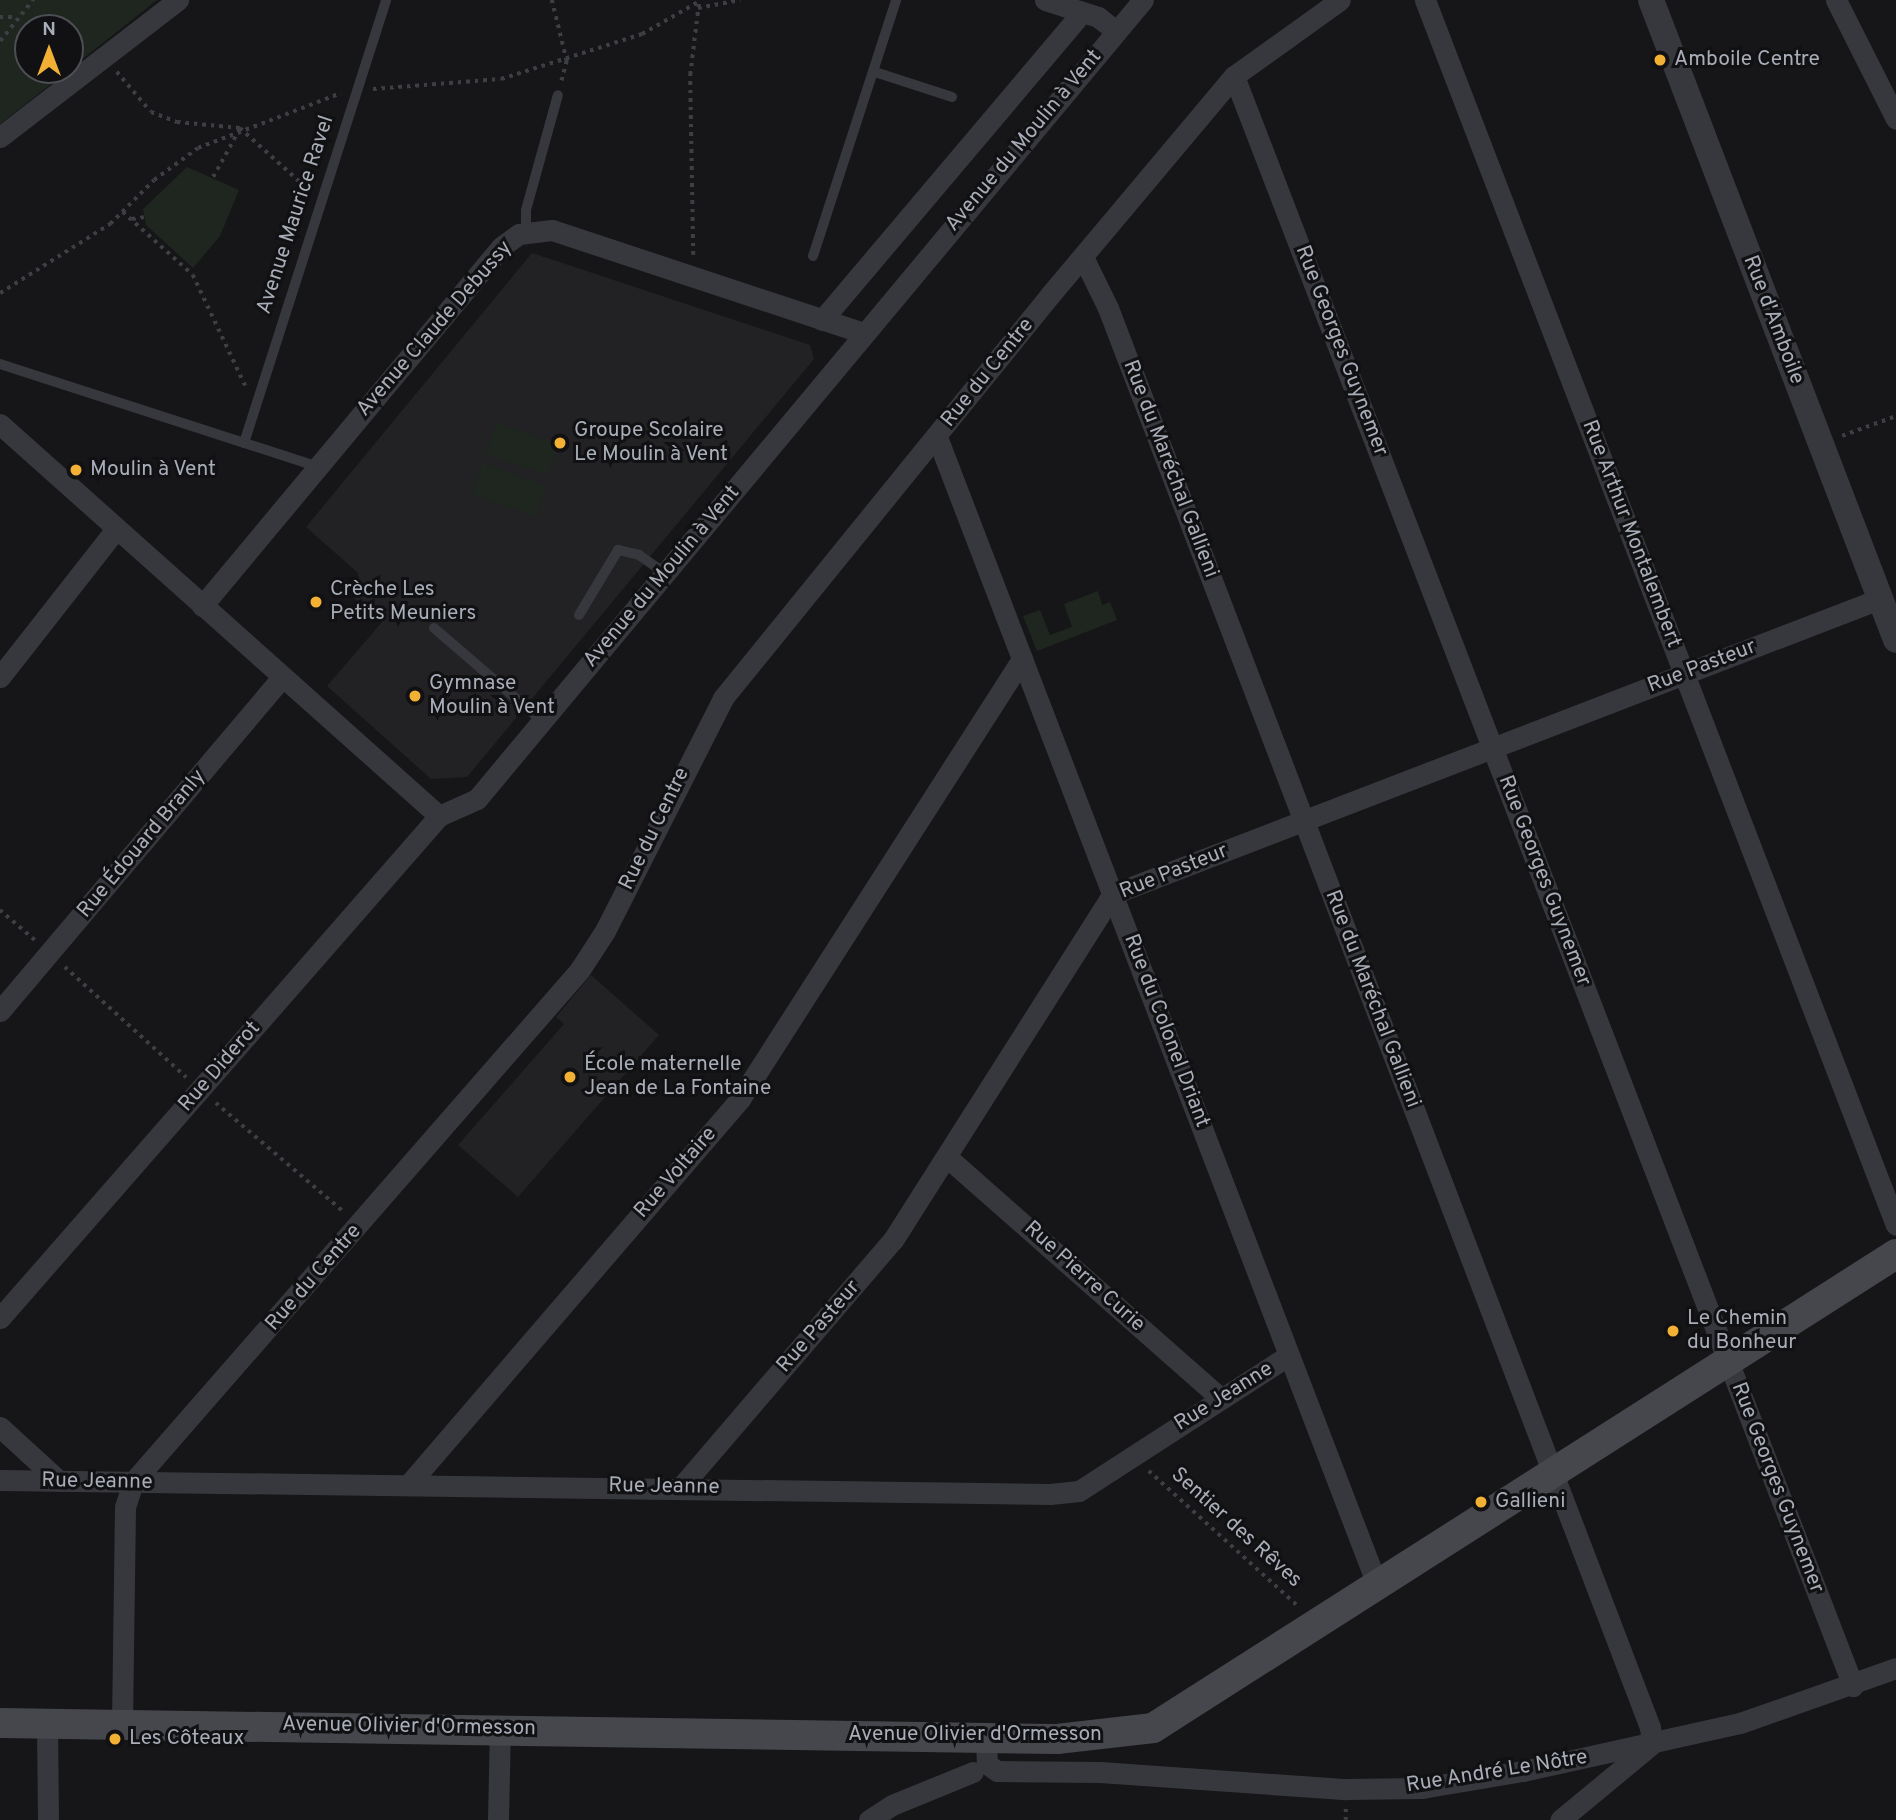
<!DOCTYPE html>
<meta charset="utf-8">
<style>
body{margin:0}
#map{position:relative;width:1896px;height:1820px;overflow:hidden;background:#161618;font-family:Overpass,sans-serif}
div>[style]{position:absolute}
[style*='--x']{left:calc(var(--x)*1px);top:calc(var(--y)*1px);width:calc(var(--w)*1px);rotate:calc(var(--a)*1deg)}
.built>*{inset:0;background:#222225}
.green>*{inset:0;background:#1e261f;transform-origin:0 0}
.path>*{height:3.5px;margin-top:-1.75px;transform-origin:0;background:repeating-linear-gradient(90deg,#3d3f44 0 3.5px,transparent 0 8.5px)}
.service>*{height:10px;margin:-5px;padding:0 5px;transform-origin:5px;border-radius:5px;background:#37383d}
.minor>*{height:21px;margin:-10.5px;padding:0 10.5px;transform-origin:10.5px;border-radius:10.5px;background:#37383d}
.tertiary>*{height:26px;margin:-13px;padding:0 13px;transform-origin:13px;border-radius:13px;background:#37383d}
.secondary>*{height:30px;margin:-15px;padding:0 15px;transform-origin:15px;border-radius:15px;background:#45474d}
.dots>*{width:19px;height:19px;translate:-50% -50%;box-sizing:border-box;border:4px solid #111113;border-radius:50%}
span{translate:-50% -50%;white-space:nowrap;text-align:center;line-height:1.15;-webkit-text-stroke:6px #111113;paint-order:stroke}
.poi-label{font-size:21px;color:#a8adb8}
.left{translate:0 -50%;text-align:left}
.street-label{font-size:21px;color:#a8adb8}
.north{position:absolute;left:14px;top:14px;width:70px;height:70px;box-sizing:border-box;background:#111113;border:2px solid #4d4f55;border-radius:50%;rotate:0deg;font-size:19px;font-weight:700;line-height:28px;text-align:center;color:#a8adb8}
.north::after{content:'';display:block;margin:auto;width:24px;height:32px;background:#f2b134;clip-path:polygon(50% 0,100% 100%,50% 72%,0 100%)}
</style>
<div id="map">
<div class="built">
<div style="clip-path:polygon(532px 253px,810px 345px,814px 359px,467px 777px,431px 779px,327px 686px,382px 622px,354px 598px,360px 591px,358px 573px,306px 527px)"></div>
<div style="clip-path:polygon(591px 975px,659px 1035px,518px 1197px,458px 1145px,564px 1024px,556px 1017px)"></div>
</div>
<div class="green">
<div style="clip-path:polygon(0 0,157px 0,70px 69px,70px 28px,28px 28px,28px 70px,69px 70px,0 124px)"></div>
<div style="clip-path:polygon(187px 167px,239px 190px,220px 236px,193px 268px,146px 225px,143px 209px)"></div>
<div style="left:496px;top:423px;width:66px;height:33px;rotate:18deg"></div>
<div style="left:482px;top:463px;width:68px;height:33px;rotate:19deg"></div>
<div style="clip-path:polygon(1098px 591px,1102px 605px,1110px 602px,1117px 620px,1037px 651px,1023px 616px,1040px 610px,1050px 635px,1072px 627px,1064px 604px)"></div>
</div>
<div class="path">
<div style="--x:552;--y:0;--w:63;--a:76.2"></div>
<div style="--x:567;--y:61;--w:23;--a:105"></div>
<div style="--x:698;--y:8;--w:43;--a:-10.8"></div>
<div style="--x:0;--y:17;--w:17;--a:0"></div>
<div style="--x:0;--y:41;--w:53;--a:-51.2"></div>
<div style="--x:117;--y:72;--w:52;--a:49.6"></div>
<div style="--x:151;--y:112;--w:28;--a:21"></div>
<div style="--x:177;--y:122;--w:63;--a:5.4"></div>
<div style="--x:240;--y:128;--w:94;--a:42"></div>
<div style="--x:373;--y:89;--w:128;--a:-4.5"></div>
<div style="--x:501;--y:79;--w:148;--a:-17.7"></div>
<div style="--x:642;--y:34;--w:64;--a:-29.7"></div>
<div style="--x:213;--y:177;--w:54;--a:-61"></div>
<div style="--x:123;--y:212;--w:94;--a:42"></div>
<div style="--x:193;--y:275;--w:124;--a:64.7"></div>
<div style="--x:132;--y:219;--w:12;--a:-9"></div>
<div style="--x:693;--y:255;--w:180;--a:-91"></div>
<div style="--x:690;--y:75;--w:75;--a:-83.1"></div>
<div style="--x:0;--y:293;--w:130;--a:-32.1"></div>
<div style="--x:110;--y:224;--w:62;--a:-45"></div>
<div style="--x:154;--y:180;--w:54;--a:-36"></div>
<div style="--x:198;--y:148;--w:153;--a:-21"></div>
<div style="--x:1842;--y:436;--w:58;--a:-20.3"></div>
<div style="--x:0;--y:910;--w:48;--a:40.7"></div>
<div style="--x:65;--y:967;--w:164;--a:42.3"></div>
<div style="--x:216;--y:1103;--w:167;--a:40.4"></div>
<div style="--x:1149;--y:1471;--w:202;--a:42.2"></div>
<div style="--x:1346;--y:1809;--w:11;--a:90"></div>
</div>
<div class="service">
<div style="--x:875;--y:72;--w:81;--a:18"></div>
<div style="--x:526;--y:232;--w:22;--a:-90"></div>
<div style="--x:526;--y:210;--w:119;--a:-74.5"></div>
<div style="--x:813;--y:256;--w:269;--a:-72"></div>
<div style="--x:0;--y:364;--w:334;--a:17.9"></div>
<div style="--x:244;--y:443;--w:465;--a:-72.2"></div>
<div style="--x:579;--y:615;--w:76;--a:-59"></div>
<div style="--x:618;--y:550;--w:22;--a:13"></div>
<div style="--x:639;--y:555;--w:32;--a:35"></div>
<div style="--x:434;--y:628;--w:143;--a:40.7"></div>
</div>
<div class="minor">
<div style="--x:1045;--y:0;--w:56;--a:17.8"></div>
<div style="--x:1098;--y:17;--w:23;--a:38"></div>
<div style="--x:1425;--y:0;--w:1312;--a:68.97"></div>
<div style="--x:1836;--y:0;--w:133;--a:63.2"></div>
<div style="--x:1234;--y:76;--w:1725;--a:68.97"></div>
<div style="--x:0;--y:137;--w:225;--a:-37.6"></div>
<div style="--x:1083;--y:257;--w:57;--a:63.9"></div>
<div style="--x:1108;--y:308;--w:1519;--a:69.1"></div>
<div style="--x:1650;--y:1727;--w:17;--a:83"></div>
<div style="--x:1652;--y:1744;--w:119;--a:140.4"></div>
<div style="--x:822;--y:320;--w:402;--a:-49.8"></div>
<div style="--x:0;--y:424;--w:589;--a:41.76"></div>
<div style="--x:937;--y:437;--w:1232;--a:69.02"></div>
<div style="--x:202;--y:606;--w:467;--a:-50.2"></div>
<div style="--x:501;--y:247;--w:22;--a:-36"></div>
<div style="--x:519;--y:234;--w:33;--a:-7"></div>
<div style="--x:552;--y:230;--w:328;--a:18.3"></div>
<div style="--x:0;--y:677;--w:188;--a:-51.9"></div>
<div style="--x:0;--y:1011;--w:437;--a:-49.8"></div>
<div style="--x:948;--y:1158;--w:361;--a:41.4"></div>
<div style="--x:0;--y:1318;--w:667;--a:-48.83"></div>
<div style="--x:439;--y:816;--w:42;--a:-24.1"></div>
<div style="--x:477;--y:799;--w:1040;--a:-50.19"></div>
<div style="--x:0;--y:1427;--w:80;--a:42.5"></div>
<div style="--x:0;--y:1480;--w:1050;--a:0.76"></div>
<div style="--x:1050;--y:1494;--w:29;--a:-6"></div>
<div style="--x:1079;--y:1491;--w:249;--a:-32.9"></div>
<div style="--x:409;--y:1484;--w:508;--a:-49.31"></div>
<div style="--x:740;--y:1099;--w:523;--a:-57.34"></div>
<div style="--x:681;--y:1487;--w:326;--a:-49.4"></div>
<div style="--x:893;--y:1240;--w:410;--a:-57.6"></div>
<div style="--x:1113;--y:894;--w:821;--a:-21.06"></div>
<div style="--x:122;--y:1723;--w:216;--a:-89.2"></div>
<div style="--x:125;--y:1507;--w:26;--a:-72"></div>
<div style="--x:133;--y:1482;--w:678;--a:-48.89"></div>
<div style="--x:579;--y:971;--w:48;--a:-57"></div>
<div style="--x:605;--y:931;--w:261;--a:-63.1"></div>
<div style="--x:723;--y:698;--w:519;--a:-50.94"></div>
<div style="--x:1050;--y:295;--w:286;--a:-50"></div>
<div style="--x:1234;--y:76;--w:130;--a:-35.6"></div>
<div style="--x:47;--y:1724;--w:96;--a:89.4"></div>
<div style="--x:986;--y:1738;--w:26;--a:88"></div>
<div style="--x:987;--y:1764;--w:12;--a:35"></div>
<div style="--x:997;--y:1771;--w:103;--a:0.6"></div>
<div style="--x:1100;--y:1772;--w:247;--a:4"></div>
<div style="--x:1346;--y:1789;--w:76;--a:-0.8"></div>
<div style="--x:1422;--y:1788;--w:102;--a:-9.6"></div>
<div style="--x:1523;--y:1771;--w:222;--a:-12.5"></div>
<div style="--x:1740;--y:1723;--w:165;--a:-19.4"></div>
<div style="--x:498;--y:1820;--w:92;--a:-88.8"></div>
<div style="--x:869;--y:1820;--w:27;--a:-33"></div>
<div style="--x:892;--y:1805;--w:87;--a:-22.2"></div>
</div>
<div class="tertiary">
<div style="--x:1651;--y:0;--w:685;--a:69.05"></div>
</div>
<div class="secondary">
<div style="--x:0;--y:1723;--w:1057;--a:0.87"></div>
<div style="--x:1057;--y:1739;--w:97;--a:-6.5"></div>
<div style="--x:1153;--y:1728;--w:881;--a:-32.54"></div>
</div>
<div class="dots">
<div style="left:1660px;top:60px;background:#f2b134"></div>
<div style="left:560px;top:443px;background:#f2b134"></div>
<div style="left:76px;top:470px;background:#f2b134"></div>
<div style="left:316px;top:602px;background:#f2b134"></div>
<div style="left:415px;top:696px;background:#f2b134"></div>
<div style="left:570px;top:1077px;background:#f2b134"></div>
<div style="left:1673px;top:1331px;background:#f2b134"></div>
<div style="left:1481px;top:1502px;background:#f2b134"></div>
<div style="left:115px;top:1739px;background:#f2b134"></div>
</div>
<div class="poi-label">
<span class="left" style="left:1674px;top:60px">Amboile Centre</span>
<span class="left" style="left:574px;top:443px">Groupe Scolaire<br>Le Moulin à Vent</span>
<span class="left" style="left:90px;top:470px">Moulin à Vent</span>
<span class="left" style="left:330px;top:602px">Crèche Les<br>Petits Meuniers</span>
<span class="left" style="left:429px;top:696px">Gymnase<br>Moulin à Vent</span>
<span class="left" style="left:584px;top:1077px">École maternelle<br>Jean de La Fontaine</span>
<span class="left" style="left:1687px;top:1331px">Le Chemin<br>du Bonheur</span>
<span class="left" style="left:1495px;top:1502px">Gallieni</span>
<span class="left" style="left:129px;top:1739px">Les Côteaux</span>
</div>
<div class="street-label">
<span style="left:1024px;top:141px;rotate:-50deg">Avenue du Moulin à Vent</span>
<span style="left:296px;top:215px;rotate:-72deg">Avenue Maurice Ravel</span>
<span style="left:1773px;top:320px;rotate:69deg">Rue d'Amboile</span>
<span style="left:435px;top:329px;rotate:-49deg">Avenue Claude Debussy</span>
<span style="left:1341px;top:351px;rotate:69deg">Rue Georges Guynemer</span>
<span style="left:988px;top:373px;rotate:-51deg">Rue du Centre</span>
<span style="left:1170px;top:469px;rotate:69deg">Rue du Maréchal Gallieni</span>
<span style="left:1631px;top:534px;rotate:69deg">Rue Arthur Montalembert</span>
<span style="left:662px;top:577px;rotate:-50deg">Avenue du Moulin à Vent</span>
<span style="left:1702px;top:667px;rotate:-21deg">Rue Pasteur</span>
<span style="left:655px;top:829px;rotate:-64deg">Rue du Centre</span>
<span style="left:142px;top:844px;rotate:-50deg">Rue Édouard Branly</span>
<span style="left:1174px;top:872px;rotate:-22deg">Rue Pasteur</span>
<span style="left:1544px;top:881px;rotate:69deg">Rue Georges Guynemer</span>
<span style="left:1372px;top:999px;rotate:69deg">Rue du Maréchal Gallieni</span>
<span style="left:1166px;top:1031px;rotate:69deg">Rue du Colonel Driant</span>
<span style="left:220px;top:1067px;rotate:-49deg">Rue Diderot</span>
<span style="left:676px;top:1173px;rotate:-49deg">Rue Voltaire</span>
<span style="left:1084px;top:1277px;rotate:42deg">Rue Pierre Curie</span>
<span style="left:314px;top:1278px;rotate:-49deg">Rue du Centre</span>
<span style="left:819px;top:1327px;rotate:-49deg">Rue Pasteur</span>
<span style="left:1224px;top:1397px;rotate:-32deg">Rue Jeanne</span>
<span style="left:97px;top:1482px;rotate:1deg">Rue Jeanne</span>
<span style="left:664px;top:1487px;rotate:1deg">Rue Jeanne</span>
<span style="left:1777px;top:1488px;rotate:69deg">Rue Georges Guynemer</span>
<span style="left:1236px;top:1528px;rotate:42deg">Sentier des Rêves</span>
<span style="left:409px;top:1727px;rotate:1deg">Avenue Olivier d'Ormesson</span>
<span style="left:975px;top:1735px">Avenue Olivier d'Ormesson</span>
<span style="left:1497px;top:1772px;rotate:-9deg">Rue André Le Nôtre</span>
</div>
<div class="north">N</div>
</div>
